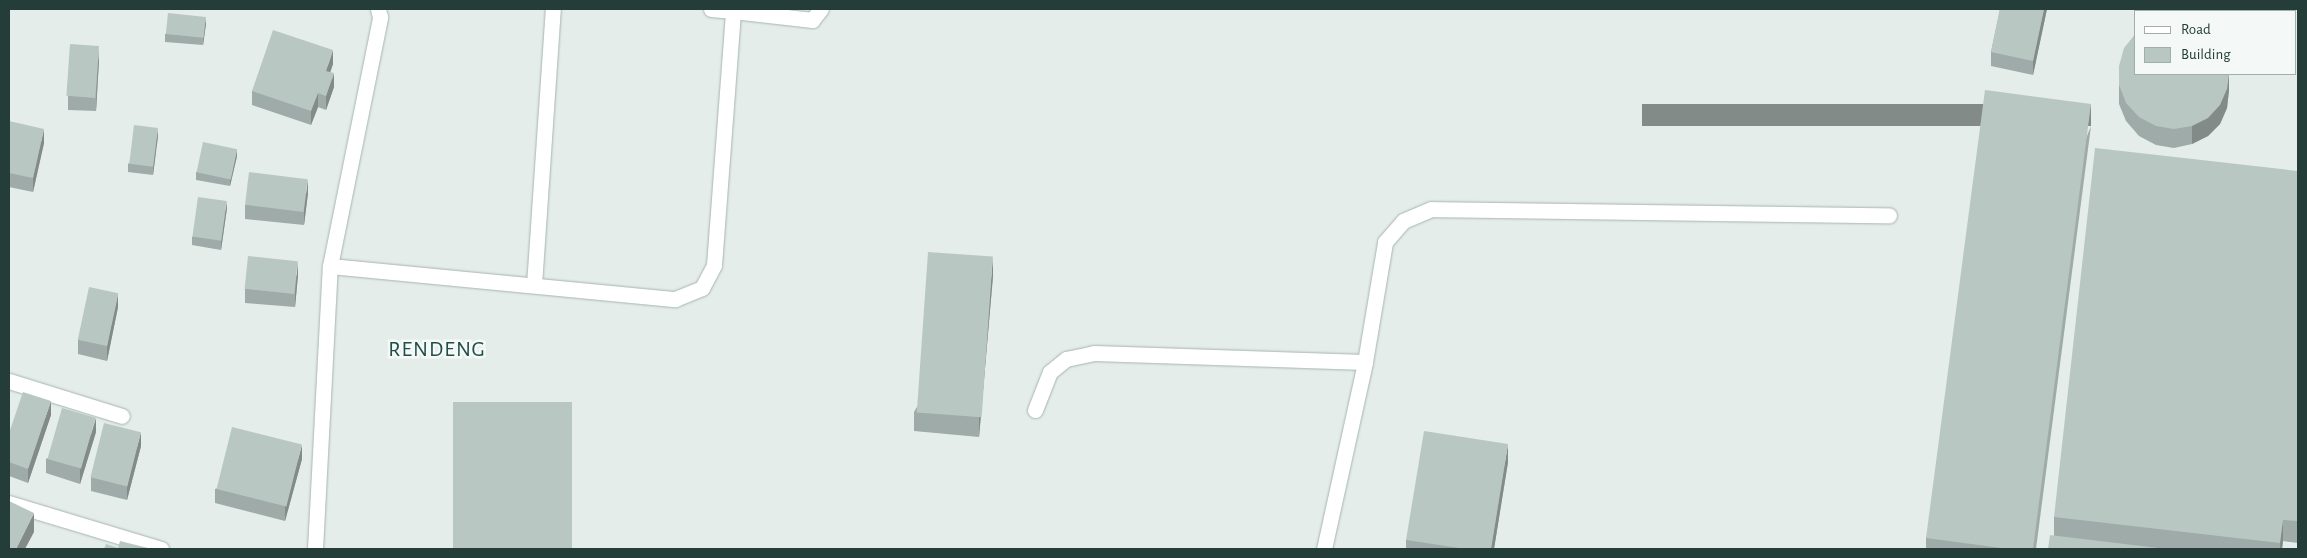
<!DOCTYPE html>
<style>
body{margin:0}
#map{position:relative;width:2307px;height:558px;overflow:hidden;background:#e4ede9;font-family:"Alegreya Sans",sans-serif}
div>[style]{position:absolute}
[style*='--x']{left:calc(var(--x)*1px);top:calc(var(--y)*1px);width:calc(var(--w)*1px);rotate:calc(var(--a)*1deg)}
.roads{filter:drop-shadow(0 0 1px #a7b5b1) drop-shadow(0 0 1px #a7b5b1)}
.lane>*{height:15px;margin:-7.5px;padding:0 7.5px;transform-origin:7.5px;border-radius:7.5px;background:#fff}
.street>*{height:15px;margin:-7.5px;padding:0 7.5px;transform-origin:7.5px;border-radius:7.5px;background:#fff}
.wall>*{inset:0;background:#9faba8}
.shaded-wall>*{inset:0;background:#828b88;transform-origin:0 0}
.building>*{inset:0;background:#b9c7c3;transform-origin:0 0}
span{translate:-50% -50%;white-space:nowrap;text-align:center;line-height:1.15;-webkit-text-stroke:5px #f4f9f7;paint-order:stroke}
.quarter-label{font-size:22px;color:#214f48;letter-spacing:1px}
.frame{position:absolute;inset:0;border:10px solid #243d39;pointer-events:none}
.legend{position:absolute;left:2134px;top:10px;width:162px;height:65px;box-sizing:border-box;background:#f4f9f7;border:1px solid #a1aeab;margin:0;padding:6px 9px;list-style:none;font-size:15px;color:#243d39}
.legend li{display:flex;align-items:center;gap:10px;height:25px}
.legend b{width:25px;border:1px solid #a1aeab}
</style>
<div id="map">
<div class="roads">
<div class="lane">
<div style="--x:1035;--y:410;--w:41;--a:-68.5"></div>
<div style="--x:1050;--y:372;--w:21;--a:-39"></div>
<div style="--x:1066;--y:359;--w:29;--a:-12"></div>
<div style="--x:1094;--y:353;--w:271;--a:1.9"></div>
</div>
<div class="street">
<div style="--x:733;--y:11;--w:80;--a:6.5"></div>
<div style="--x:812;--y:20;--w:14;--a:-51"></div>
<div style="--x:330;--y:266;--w:347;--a:5.5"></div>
<div style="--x:675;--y:299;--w:29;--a:-22"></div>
<div style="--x:702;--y:288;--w:26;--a:-62"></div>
<div style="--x:714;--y:265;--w:255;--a:-85.7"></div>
<div style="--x:733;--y:11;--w:22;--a:-175"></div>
<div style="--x:534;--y:285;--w:277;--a:-86.1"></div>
<div style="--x:9;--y:381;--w:118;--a:17.2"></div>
<div style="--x:9;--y:503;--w:159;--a:16.8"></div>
<div style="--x:315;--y:549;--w:283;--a:-87"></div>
<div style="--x:330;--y:266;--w:254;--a:-78.6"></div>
<div style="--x:380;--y:17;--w:8;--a:-104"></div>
<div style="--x:1324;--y:549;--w:191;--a:-77.6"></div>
<div style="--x:1365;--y:362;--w:122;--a:-80.5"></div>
<div style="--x:1385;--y:242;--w:28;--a:-49"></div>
<div style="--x:1403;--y:221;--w:30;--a:-23"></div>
<div style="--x:1431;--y:209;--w:458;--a:0.8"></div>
</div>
</div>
<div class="wall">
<div style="clip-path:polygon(2000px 9px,2047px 9px,2033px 75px,1991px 66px,1991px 52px)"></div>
<div style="clip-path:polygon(206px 24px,203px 45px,165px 42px,165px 34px)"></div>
<div style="clip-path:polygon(99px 60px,96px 111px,68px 110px,68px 96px)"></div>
<div style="clip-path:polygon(333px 64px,330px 72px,334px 87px,326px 110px,318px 107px,311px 125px,252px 105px,252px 91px)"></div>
<div style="clip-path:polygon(2119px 66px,2229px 90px,2227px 108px,2220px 124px,2208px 136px,2192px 144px,2174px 148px,2156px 145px,2139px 136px,2126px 121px,2119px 104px)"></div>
<div style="clip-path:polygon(9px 121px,44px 143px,33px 192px,9px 187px)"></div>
<div style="clip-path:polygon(2091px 126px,2036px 549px,1926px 549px,1926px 538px)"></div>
<div style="clip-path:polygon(158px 136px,153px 175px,128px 172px,128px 164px)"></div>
<div style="clip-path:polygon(237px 156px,230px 186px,196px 180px,196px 172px)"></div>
<div style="clip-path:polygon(2298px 171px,2298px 543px,2283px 541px,2282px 549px,2048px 549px,2054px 536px,2054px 517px)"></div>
<div style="clip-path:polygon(308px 193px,304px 225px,245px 219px,245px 205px)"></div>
<div style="clip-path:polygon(227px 208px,221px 250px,192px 245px,192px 237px)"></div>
<div style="clip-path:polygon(298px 275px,295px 307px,245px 303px,245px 289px)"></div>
<div style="clip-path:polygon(993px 276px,979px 437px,914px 431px,914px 412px)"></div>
<div style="clip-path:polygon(118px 307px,107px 361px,78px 354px,78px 340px)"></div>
<div style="clip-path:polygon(51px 415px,28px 483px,9px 476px,9px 433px)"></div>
<div style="clip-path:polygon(96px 432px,80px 484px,46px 473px,46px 459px)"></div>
<div style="clip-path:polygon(141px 446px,127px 500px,91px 491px,91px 477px)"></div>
<div style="clip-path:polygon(302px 459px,285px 521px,215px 503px,215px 489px)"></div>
<div style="clip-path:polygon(1508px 462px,1494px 549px,1406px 549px,1406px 540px)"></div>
</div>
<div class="shaded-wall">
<div style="clip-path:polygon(2044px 9px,2047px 9px,2033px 75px,2033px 61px)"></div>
<div style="clip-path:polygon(206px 17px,206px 24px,203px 45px,203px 38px)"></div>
<div style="clip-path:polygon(99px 46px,99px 60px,96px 111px,96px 97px)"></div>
<div style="clip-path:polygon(333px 50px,333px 64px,326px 85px,326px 71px)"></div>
<div style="clip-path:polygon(334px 73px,334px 87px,326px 110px,326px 96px)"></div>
<div style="clip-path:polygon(2229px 74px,2229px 90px,2227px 108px,2220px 124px,2208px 136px,2192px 144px,2192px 126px)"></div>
<div style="clip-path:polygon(318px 93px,318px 107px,311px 125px,311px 111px)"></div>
<div style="left:2091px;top:104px;width:22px;height:449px;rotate:90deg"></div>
<div style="clip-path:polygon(158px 128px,158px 136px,153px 175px,153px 168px)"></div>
<div style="clip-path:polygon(44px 129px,44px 143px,33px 192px,33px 178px)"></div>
<div style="clip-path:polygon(237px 149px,237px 156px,230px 186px,230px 179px)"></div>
<div style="clip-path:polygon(308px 179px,308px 193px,304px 225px,304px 211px)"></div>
<div style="clip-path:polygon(227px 201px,227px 208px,221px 250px,221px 242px)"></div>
<div style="clip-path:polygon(993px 257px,993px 276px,979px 437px,979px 418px)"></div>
<div style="clip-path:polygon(298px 261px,298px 275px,295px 307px,295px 293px)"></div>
<div style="clip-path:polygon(118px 293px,118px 307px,107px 361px,107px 347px)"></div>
<div style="clip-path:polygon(51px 401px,51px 415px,28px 483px,28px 469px)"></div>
<div style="clip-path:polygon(96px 418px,96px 432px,80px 484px,80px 470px)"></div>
<div style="clip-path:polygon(141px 432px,141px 446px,127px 500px,127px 486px)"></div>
<div style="clip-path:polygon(1508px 444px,1508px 462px,1494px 549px,1491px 549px)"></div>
<div style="clip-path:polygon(302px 445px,302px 459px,285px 521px,285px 507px)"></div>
<div style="clip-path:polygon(34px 513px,34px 532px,25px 549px,16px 549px)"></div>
<div style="clip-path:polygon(2283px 520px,2283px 541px,2282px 549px,2280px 549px,2280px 543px)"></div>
</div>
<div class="building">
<div style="clip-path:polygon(2000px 9px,2044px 9px,2033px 61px,1991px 52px)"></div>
<div style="left:168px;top:13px;width:38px;height:21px;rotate:6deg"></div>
<div style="clip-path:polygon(273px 30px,333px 50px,326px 71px,334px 73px,326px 96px,318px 93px,311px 111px,252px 91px)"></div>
<div style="clip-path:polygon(2136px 33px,2136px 74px,2229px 74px,2227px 89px,2220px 105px,2208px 118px,2192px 126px,2174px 129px,2156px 126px,2139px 117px,2126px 103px,2119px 85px,2119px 66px,2124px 48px)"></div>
<div style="left:70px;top:44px;width:29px;height:52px;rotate:4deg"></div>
<div style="clip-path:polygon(1985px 90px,2091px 104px,2033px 549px,2009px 549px,1926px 538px)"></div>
<div style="clip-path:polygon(9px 121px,44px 129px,33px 178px,9px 173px)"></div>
<div style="left:134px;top:125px;width:24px;height:39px;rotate:7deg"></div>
<div style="left:203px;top:142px;width:35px;height:31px;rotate:12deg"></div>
<div style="clip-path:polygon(2095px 148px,2298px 171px,2298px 521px,2283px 520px,2280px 543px,2054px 517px)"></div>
<div style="left:249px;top:172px;width:59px;height:33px;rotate:7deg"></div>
<div style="left:198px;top:197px;width:29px;height:40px;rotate:8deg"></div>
<div style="left:928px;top:252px;width:65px;height:161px;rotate:4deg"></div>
<div style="left:248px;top:256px;width:50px;height:33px;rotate:6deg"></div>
<div style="left:89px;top:287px;width:30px;height:54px;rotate:12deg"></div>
<div style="clip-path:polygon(23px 392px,51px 401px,28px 469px,9px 462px,9px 433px)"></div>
<div style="left:572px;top:402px;width:147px;height:119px;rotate:90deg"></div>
<div style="left:62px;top:408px;width:35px;height:53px;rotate:16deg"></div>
<div style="left:104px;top:423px;width:38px;height:56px;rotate:14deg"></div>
<div style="left:232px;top:427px;width:72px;height:64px;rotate:14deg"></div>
<div style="clip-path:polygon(1424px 431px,1508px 444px,1491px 549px,1466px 549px,1406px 540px)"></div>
<div style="clip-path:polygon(9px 501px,34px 513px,16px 549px,9px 549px)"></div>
<div style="clip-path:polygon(2050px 535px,2166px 549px,2048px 549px)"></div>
<div style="clip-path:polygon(120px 541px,152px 549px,104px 549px,106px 544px,118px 548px)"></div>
</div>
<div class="quarter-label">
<span style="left:437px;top:350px">RENDENG</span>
</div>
<div class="frame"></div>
<ul class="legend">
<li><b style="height:6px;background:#fff"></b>Road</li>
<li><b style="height:14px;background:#b9c7c3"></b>Building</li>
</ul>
</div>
